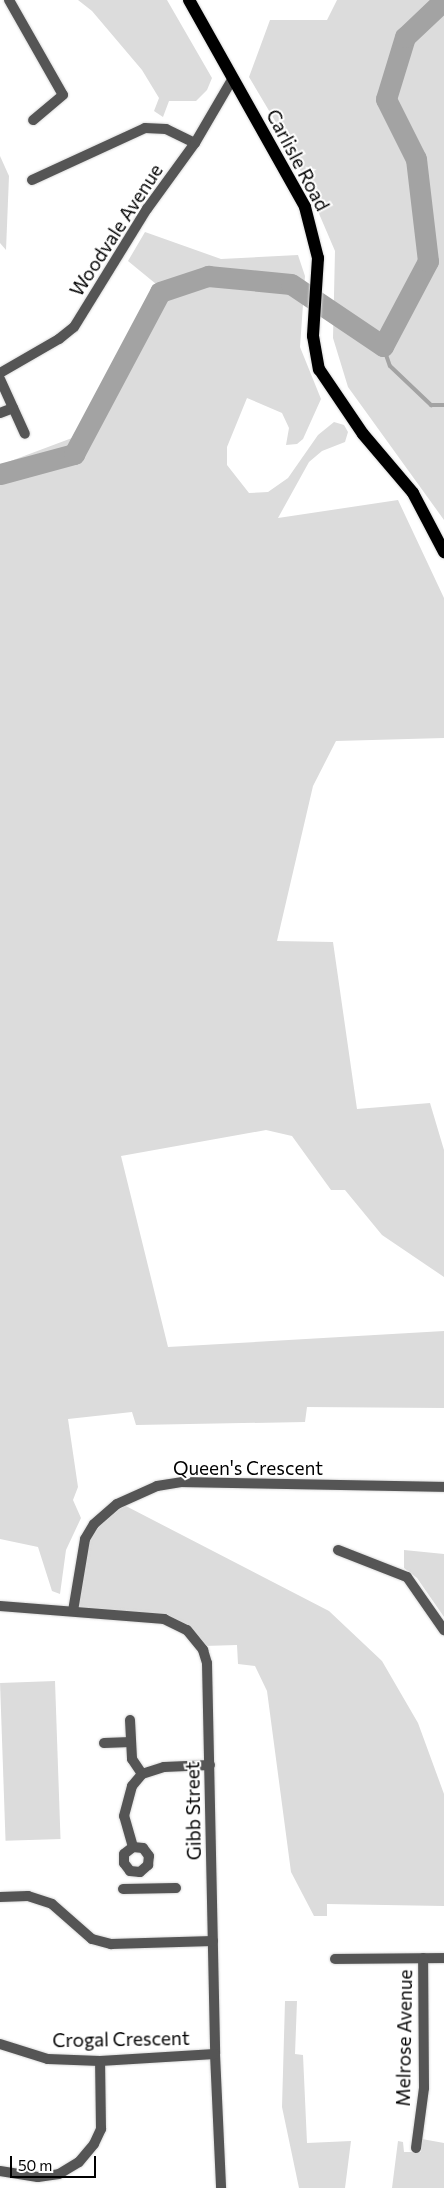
<!DOCTYPE html>
<style>
body{margin:0}
#map{position:relative;width:444px;height:2188px;overflow:hidden;background:#fff;font-family:Commissioner,sans-serif}
div>[style]{position:absolute}
[style*='--x']{left:calc(var(--x)*1px);top:calc(var(--y)*1px);width:calc(var(--w)*1px);rotate:calc(var(--a)*1deg)}
.green>*{inset:0;background:#dcdcdc;transform-origin:0 0}
.stream>*{height:4px;margin:-2px;padding:0 2px;transform-origin:2px;border-radius:2px;background:#a3a3a3}
.river>*{height:21px;margin:-10.5px;padding:0 10.5px;transform-origin:10.5px;border-radius:10.5px;background:#a3a3a3}
.roads{filter:drop-shadow(0 0 1px #dbdbdb) drop-shadow(0 0 1px #dbdbdb)}
.street>*{height:10px;margin:-5px;padding:0 5px;transform-origin:5px;border-radius:5px;background:#555}
.primary>*{height:12px;margin:-6px;padding:0 6px;transform-origin:6px;border-radius:6px;background:#000}
span{translate:-50% -50%;white-space:nowrap;text-align:center;line-height:1.15;-webkit-text-stroke:4px #fff;paint-order:stroke}
.street-label{font-size:19px;color:#000}
.scale{position:absolute;left:10px;top:2156px;width:86px;height:22px;box-sizing:border-box;border:2px solid #000;border-top:0;padding-left:6px;font-size:15px;line-height:18px;white-space:nowrap;color:#000;-webkit-text-stroke:4px #fff;paint-order:stroke}
</style>
<div id="map">
<div class="green">
<div style="clip-path:polygon(78px 0,167px 0,212px 78px,207px 90px,196px 101px,169px 101px,163px 117px,154px 111px,159px 98px,142px 70px,92px 11px)"></div>
<div style="clip-path:polygon(337px 0,444px 0,444px 520px,348px 387px,333px 338px,335px 251px,290px 146px,249px 77px,270px 20px,327px 20px)"></div>
<div style="clip-path:polygon(0 156px,9px 176px,6px 250px,0 243px)"></div>
<div style="clip-path:polygon(145px 232px,221px 259px,298px 255px,305px 276px,300px 347px,321px 399px,303px 439px,297px 444px,286px 445px,289px 428px,282px 413px,247px 398px,227px 447px,227px 465px,249px 493px,268px 492px,288px 478px,318px 435px,334px 422px,344px 425px,348px 432px,345px 442px,322px 451px,309px 462px,278px 518px,398px 500px,444px 598px,444px 738px,336px 741px,313px 786px,277px 941px,333px 942px,357px 1109px,430px 1103px,444px 1150px,444px 1277px,382px 1235px,345px 1190px,331px 1190px,292px 1136px,266px 1130px,121px 1156px,168px 1347px,444px 1331px,444px 1408px,307px 1407px,305px 1422px,136px 1425px,132px 1412px,68px 1419px,78px 1487px,73px 1500px,81px 1518px,66px 1550px,60px 1594px,52px 1591px,38px 1547px,0 1539px,0 465px,72px 438px,156px 284px,128px 261px)"></div>
<div style="clip-path:polygon(122px 1504px,329px 1611px,382px 1661px,418px 1723px,444px 1794px,444px 1906px,327px 1904px,327px 1916px,314px 1916px,291px 1872px,267px 1691px,255px 1666px,238px 1664px,237px 1645px,204px 1646px,189px 1628px,76px 1608px,88px 1540px,96px 1525px)"></div>
<div style="clip-path:polygon(404px 1550px,444px 1554px,444px 1617px,417px 1578px,404px 1568px)"></div>
<div style="left:55px;top:1681px;width:158px;height:55px;rotate:88deg"></div>
<div style="clip-path:polygon(285px 2001px,297px 2001px,295px 2054px,303px 2055px,307px 2143px,351px 2141px,345px 2188px,299px 2188px,282px 2107px)"></div>
<div style="clip-path:polygon(422px 2139px,444px 2143px,444px 2188px,392px 2188px,398px 2141px,403px 2142px,404px 2152px,421px 2152px)"></div>
</div>
<div class="stream">
<div style="--x:383;--y:346;--w:21;--a:71"></div>
<div style="--x:390;--y:366;--w:57;--a:43.6"></div>
<div style="--x:431;--y:405;--w:13;--a:0"></div>
</div>
<div class="river">
<div style="--x:0;--y:474;--w:77;--a:-15.1"></div>
<div style="--x:74;--y:454;--w:183;--a:-62"></div>
<div style="--x:160;--y:292;--w:51;--a:-18.4"></div>
<div style="--x:208;--y:276;--w:83;--a:5.5"></div>
<div style="--x:291;--y:284;--w:111;--a:34"></div>
<div style="--x:383;--y:346;--w:96;--a:-62.1"></div>
<div style="--x:428;--y:261;--w:103;--a:-96.7"></div>
<div style="--x:416;--y:159;--w:67;--a:-116.6"></div>
<div style="--x:386;--y:99;--w:65;--a:-73"></div>
<div style="--x:405;--y:37;--w:54;--a:-43.5"></div>
</div>
<div class="roads">
<div class="street">
<div style="--x:9;--y:0;--w:109;--a:60.4"></div>
<div style="--x:63;--y:95;--w:39;--a:140"></div>
<div style="--x:32;--y:180;--w:124;--a:-24.7"></div>
<div style="--x:145;--y:128;--w:21;--a:3"></div>
<div style="--x:166;--y:129;--w:32;--a:26"></div>
<div style="--x:0;--y:373;--w:68;--a:-30"></div>
<div style="--x:59;--y:339;--w:19;--a:-39"></div>
<div style="--x:74;--y:327;--w:139;--a:-58.3"></div>
<div style="--x:147;--y:209;--w:82;--a:-54"></div>
<div style="--x:195;--y:143;--w:75;--a:-59.7"></div>
<div style="--x:0;--y:379;--w:60;--a:65.6"></div>
<div style="--x:0;--y:413;--w:14;--a:-21"></div>
<div style="--x:338;--y:1550;--w:74;--a:21.4"></div>
<div style="--x:407;--y:1577;--w:65;--a:55.1"></div>
<div style="--x:0;--y:1606;--w:165;--a:4.5"></div>
<div style="--x:164;--y:1619;--w:25;--a:26"></div>
<div style="--x:187;--y:1630;--w:26;--a:51"></div>
<div style="--x:203;--y:1650;--w:14;--a:73"></div>
<div style="--x:207;--y:1663;--w:391;--a:88.8"></div>
<div style="--x:215;--y:2054;--w:134;--a:87.4"></div>
<div style="--x:73;--y:1611;--w:73;--a:-80.5"></div>
<div style="--x:85;--y:1539;--w:17;--a:-59"></div>
<div style="--x:94;--y:1524;--w:30;--a:-41"></div>
<div style="--x:117;--y:1504;--w:44;--a:-24.2"></div>
<div style="--x:157;--y:1486;--w:26;--a:-9"></div>
<div style="--x:183;--y:1482;--w:261;--a:1.1"></div>
<div style="--x:130;--y:1720;--w:39;--a:87"></div>
<div style="--x:132;--y:1759;--w:18;--a:56"></div>
<div style="--x:104;--y:1743;--w:27;--a:-2"></div>
<div style="--x:133;--y:1847;--w:11;--a:142"></div>
<div style="--x:124;--y:1854;--w:9;--a:90"></div>
<div style="--x:124;--y:1863;--w:10;--a:53"></div>
<div style="--x:130;--y:1871;--w:10;--a:6"></div>
<div style="--x:140;--y:1872;--w:11;--a:-41"></div>
<div style="--x:148;--y:1865;--w:9;--a:-84"></div>
<div style="--x:149;--y:1856;--w:10;--a:-127"></div>
<div style="--x:143;--y:1848;--w:10;--a:-174"></div>
<div style="--x:133;--y:1847;--w:32;--a:-106"></div>
<div style="--x:124;--y:1816;--w:31;--a:-75"></div>
<div style="--x:132;--y:1786;--w:16;--a:-50"></div>
<div style="--x:142;--y:1774;--w:23;--a:-18"></div>
<div style="--x:164;--y:1767;--w:46;--a:-2.5"></div>
<div style="--x:123;--y:1889;--w:53;--a:-1.1"></div>
<div style="--x:0;--y:1897;--w:28;--a:-2"></div>
<div style="--x:28;--y:1896;--w:25;--a:18"></div>
<div style="--x:52;--y:1904;--w:53;--a:41.2"></div>
<div style="--x:92;--y:1939;--w:20;--a:15"></div>
<div style="--x:111;--y:1944;--w:102;--a:-1.7"></div>
<div style="--x:335;--y:1959;--w:109;--a:-0.5"></div>
<div style="--x:0;--y:2044;--w:50;--a:17.4"></div>
<div style="--x:48;--y:2059;--w:52;--a:2.2"></div>
<div style="--x:100;--y:2061;--w:115;--a:-3.5"></div>
<div style="--x:416;--y:2148;--w:61;--a:-82.4"></div>
<div style="--x:424;--y:2088;--w:130;--a:-90.4"></div>
<div style="--x:0;--y:2171;--w:38;--a:9"></div>
<div style="--x:38;--y:2177;--w:21;--a:-8"></div>
<div style="--x:59;--y:2174;--w:23;--a:-31"></div>
<div style="--x:79;--y:2162;--w:23;--a:-50"></div>
<div style="--x:94;--y:2144;--w:17;--a:-65"></div>
<div style="--x:101;--y:2129;--w:68;--a:-90.8"></div>
</div>
<div class="primary">
<div style="--x:189;--y:0;--w:237;--a:60.7"></div>
<div style="--x:305;--y:207;--w:53;--a:75.7"></div>
<div style="--x:318;--y:258;--w:78;--a:93.7"></div>
<div style="--x:313;--y:336;--w:34;--a:80"></div>
<div style="--x:319;--y:369;--w:78;--a:55.9"></div>
<div style="--x:363;--y:434;--w:77;--a:49.7"></div>
<div style="--x:413;--y:493;--w:67;--a:62.3"></div>
</div>
</div>
<div class="street-label">
<span style="left:298px;top:160px;rotate:62deg">Carlisle Road</span>
<span style="left:116px;top:230px;rotate:-57deg">Woodvale Avenue</span>
<span style="left:248px;top:1468px">Queen's Crescent</span>
<span style="left:193px;top:1811px;rotate:-91deg">Gibb Street</span>
<span style="left:404px;top:2038px;rotate:-89deg">Melrose Avenue</span>
<span style="left:121px;top:2039px;rotate:-1deg">Crogal Crescent</span>
</div>
<div class="scale">50 m</div>
</div>
